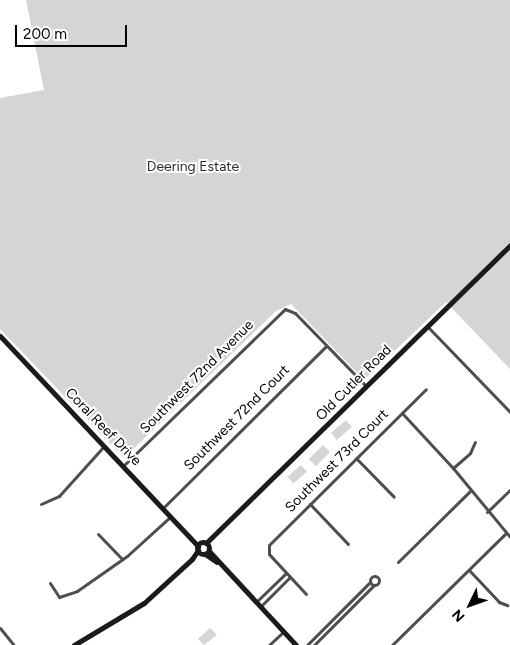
<!DOCTYPE html>
<style>
body{margin:0}
#map{position:relative;width:510px;height:645px;overflow:hidden;background:#fff;font-family:Figtree,sans-serif}
div>[style]{position:absolute}
[style*='--x']{left:calc(var(--x)*1px);top:calc(var(--y)*1px);width:calc(var(--w)*1px);rotate:calc(var(--a)*1deg)}
.green>*{inset:0;background:#d5d5d5;transform-origin:0 0}
.street>*{height:3px;margin:-1.5px;padding:0 1.5px;transform-origin:1.5px;border-radius:1.5px;background:#4e4e4e}
.street>.ring{margin:-1.5px;padding:0;box-sizing:content-box;background:none;border:3px solid #4e4e4e;border-radius:50%}
.secondary>*{height:5px;margin:-2.5px;padding:0 2.5px;transform-origin:2.5px;border-radius:2.5px;background:#1b1b1b}
.secondary>.ring{margin:-2.5px;padding:0;box-sizing:content-box;background:none;border:5px solid #1b1b1b;border-radius:50%}
span{translate:-50% -50%;white-space:nowrap;text-align:center;line-height:1.15;-webkit-text-stroke:4px #fff;paint-order:stroke}
.park-label{font-size:14px;color:#2c2c2c}
.street-label{font-size:14px;color:#000}
.north{position:absolute;left:445px;top:580px;width:50px;height:50px;-webkit-text-stroke:4px #fff;paint-order:stroke;rotate:228deg;font-size:14px;font-weight:700;line-height:20px;text-align:center;color:#000}
.north::after{content:'';display:block;margin:auto;width:18px;height:22px;background:#000;clip-path:polygon(50% 0,100% 100%,50% 72%,0 100%)}
.scale{position:absolute;left:15px;top:25px;width:112px;height:22px;box-sizing:border-box;border:2px solid #000;border-top:0;padding-left:6px;font-size:15px;line-height:18px;white-space:nowrap;color:#000;-webkit-text-stroke:4px #fff;paint-order:stroke}
</style>
<div id="map">
<div class="green">
<div style="clip-path:polygon(26px 0,510px 0,510px 369px,446px 302px,364px 380px,291px 304px,276px 311px,124px 458px,0 329px,0 98px,44px 90px)"></div>
<div style="left:346px;top:420px;width:9px;height:20px;rotate:49deg"></div>
<div style="left:323px;top:445px;width:10px;height:20px;rotate:45deg"></div>
<div style="left:301px;top:465px;width:9px;height:18px;rotate:49deg"></div>
<div style="clip-path:polygon(210px 628px,217px 635px,204px 645px,198px 639px)"></div>
</div>
<div class="street">
<div style="--x:428;--y:327;--w:118;--a:46"></div>
<div style="--x:402;--y:413;--w:75;--a:47.2"></div>
<div style="--x:453;--y:468;--w:89;--a:50.4"></div>
<div style="--x:356;--y:458;--w:54;--a:45.7"></div>
<div style="--x:124;--y:465;--w:224;--a:-44.1"></div>
<div style="--x:285;--y:309;--w:11;--a:22"></div>
<div style="--x:295;--y:313;--w:102;--a:45.8"></div>
<div style="--x:453;--y:468;--w:23;--a:-41"></div>
<div style="--x:470;--y:453;--w:12;--a:-66"></div>
<div style="--x:41;--y:504;--w:20;--a:-24"></div>
<div style="--x:59;--y:496;--w:67;--a:-48"></div>
<div style="--x:310;--y:504;--w:55;--a:46.5"></div>
<div style="--x:164;--y:507;--w:228;--a:-44.8"></div>
<div style="--x:487;--y:512;--w:32;--a:-44"></div>
<div style="--x:98;--y:534;--w:35;--a:46"></div>
<div style="--x:398;--y:562;--w:101;--a:-44.6"></div>
<div style="--x:469;--y:570;--w:44;--a:46.8"></div>
<div style="--x:499;--y:602;--w:9;--a:21"></div>
<div class="ring" style="left:370.5px;top:576.5px;width:6px;height:6px"></div>
<div style="--x:50;--y:583;--w:17;--a:57"></div>
<div style="--x:59;--y:597;--w:19;--a:-18"></div>
<div style="--x:77;--y:591;--w:61;--a:-35"></div>
<div style="--x:127;--y:556;--w:59;--a:-42.3"></div>
<div style="--x:306;--y:594;--w:54;--a:-132.8"></div>
<div style="--x:269;--y:554;--w:9;--a:-90"></div>
<div style="--x:269;--y:545;--w:221;--a:-44.8"></div>
<div style="--x:256;--y:602;--w:42;--a:-44"></div>
<div style="--x:260;--y:607;--w:42;--a:-45"></div>
<div style="--x:0;--y:628;--w:22;--a:51"></div>
<div style="--x:269;--y:645;--w:19;--a:-43"></div>
<div style="--x:307;--y:645;--w:89;--a:-45"></div>
<div style="--x:314;--y:645;--w:85;--a:-45"></div>
<div style="--x:392;--y:645;--w:160;--a:-44.5"></div>
</div>
<div class="secondary">
<div style="--x:0;--y:336;--w:289;--a:46.7"></div>
<div class="ring" style="left:197px;top:542px;width:7px;height:7px"></div>
<div style="--x:206;--y:543;--w:426;--a:-44.4"></div>
<div style="--x:209;--y:551;--w:128;--a:47.2"></div>
<div style="--x:205;--y:554;--w:14;--a:34"></div>
<div style="--x:74;--y:645;--w:82;--a:-31"></div>
<div style="--x:144;--y:603;--w:65;--a:-42.5"></div>
<div style="--x:192;--y:559;--w:11;--a:-56"></div>
</div>
<div class="park-label">
<span style="left:193px;top:167px">Deering Estate</span>
</div>
<div class="street-label">
<span style="left:197px;top:377px;rotate:-45deg">Southwest 72nd Avenue</span>
<span style="left:354px;top:383px;rotate:-45deg">Old Cutler Road</span>
<span style="left:237px;top:418px;rotate:-45deg">Southwest 72nd Court</span>
<span style="left:103px;top:427px;rotate:46deg">Coral Reef Drive</span>
<span style="left:337px;top:461px;rotate:-45deg">Southwest 73rd Court</span>
</div>
<div class="north">N</div>
<div class="scale">200 m</div>
</div>
